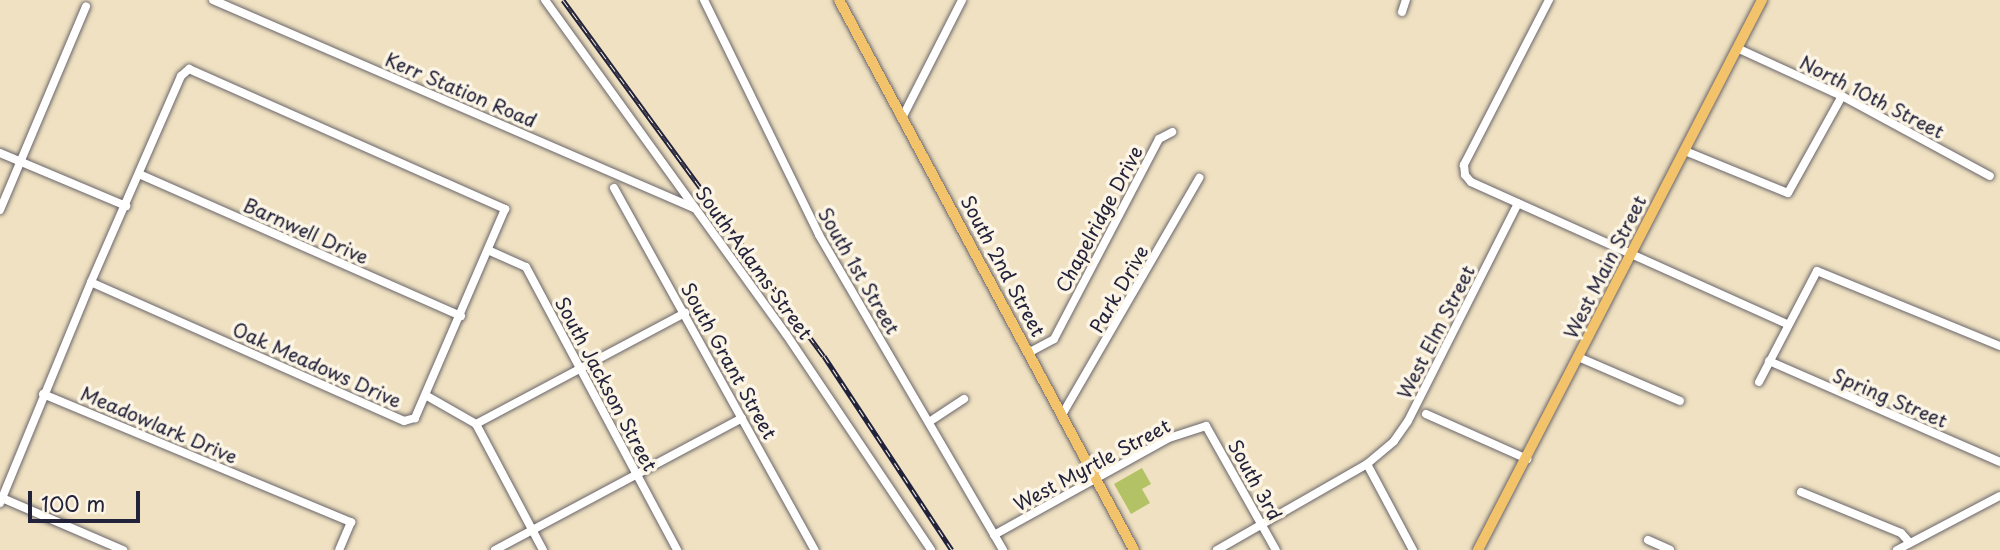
<!DOCTYPE html>
<style>
body{margin:0}
#map{position:relative;width:2000px;height:550px;overflow:hidden;background:#efe1c1;font-family:"Playpen Sans",sans-serif}
div>[style]{position:absolute}
[style*='--x']{left:calc(var(--x)*1px);top:calc(var(--y)*1px);width:calc(var(--w)*1px);rotate:calc(var(--a)*1deg)}
.green>*{inset:0;background:#b3c265}
.roads{filter:drop-shadow(0 0 2px #6a656a) drop-shadow(0 0 2px #6a656a)}
.minor>*{height:8px;margin:-4px;padding:0 4px;transform-origin:4px;border-radius:4px;background:#fff}
.major>*{height:10px;margin:-5px;padding:0 5px;transform-origin:5px;border-radius:5px;background:#f2c36a}
.rail>*{height:5px;margin-top:-2.5px;transform-origin:0;background:repeating-linear-gradient(90deg,#fcf5e5 0 8px,#22223b 0 16px);box-sizing:border-box;border-block:2px solid #22223b}
span{translate:-50% -50%;white-space:nowrap;text-align:center;line-height:1.15;-webkit-text-stroke:7px #fcf5e5;paint-order:stroke}
.street-label{font-size:19px;color:#22223b}
.scale{position:absolute;left:28px;top:491px;width:112px;height:32px;box-sizing:border-box;border:4px solid #22223b;border-top:0;padding-left:9px;font-size:21px;line-height:24px;white-space:nowrap;color:#22223b;-webkit-text-stroke:5px #fcf5e5;paint-order:stroke}
</style>
<div id="map">
<div class="green">
<div style="clip-path:polygon(1142px 468px,1151px 484px,1142px 489px,1150px 503px,1131px 514px,1114px 484px)"></div>
</div>
<div class="roads">
<div class="minor">
<div style="--x:213;--y:0;--w:524;--a:23.39"></div>
<div style="--x:545;--y:0;--w:412;--a:54.2"></div>
<div style="--x:786;--y:334;--w:260;--a:56.1"></div>
<div style="--x:704;--y:0;--w:262;--a:63.9"></div>
<div style="--x:819;--y:235;--w:365;--a:59.7"></div>
<div style="--x:1549;--y:0;--w:186;--a:117.3"></div>
<div style="--x:1464;--y:165;--w:10;--a:84"></div>
<div style="--x:1465;--y:175;--w:9;--a:49"></div>
<div style="--x:1471;--y:182;--w:346;--a:24.2"></div>
<div style="--x:1402;--y:12;--w:13;--a:-72"></div>
<div style="--x:1737;--y:48;--w:115;--a:24.6"></div>
<div style="--x:1842;--y:96;--w:168;--a:28.4"></div>
<div style="--x:189;--y:69;--w:346;--a:23.9"></div>
<div style="--x:505;--y:209;--w:228;--a:113.3"></div>
<div style="--x:415;--y:418;--w:11;--a:165"></div>
<div style="--x:404;--y:421;--w:342;--a:-156.1"></div>
<div style="--x:91;--y:282;--w:225;--a:-66.4"></div>
<div style="--x:181;--y:76;--w:11;--a:-41"></div>
<div style="--x:903;--y:116;--w:130;--a:-63"></div>
<div style="--x:1685;--y:151;--w:111;--a:22.2"></div>
<div style="--x:1788;--y:193;--w:111;--a:-60.9"></div>
<div style="--x:0;--y:153;--w:137;--a:22.8"></div>
<div style="--x:139;--y:174;--w:352;--a:23.8"></div>
<div style="--x:614;--y:188;--w:414;--a:61"></div>
<div style="--x:0;--y:210;--w:221;--a:-67.1"></div>
<div style="--x:490;--y:251;--w:39;--a:24"></div>
<div style="--x:526;--y:267;--w:321;--a:61.9"></div>
<div style="--x:1030;--y:352;--w:27;--a:-28"></div>
<div style="--x:1054;--y:339;--w:226;--a:-62.3"></div>
<div style="--x:1159;--y:139;--w:15;--a:-28"></div>
<div style="--x:1578;--y:357;--w:111;--a:23.3"></div>
<div style="--x:1769;--y:361;--w:252;--a:23.6"></div>
<div style="--x:1759;--y:382;--w:125;--a:-62.4"></div>
<div style="--x:1817;--y:271;--w:198;--a:22.3"></div>
<div style="--x:43;--y:394;--w:334;--a:22.6"></div>
<div style="--x:351;--y:522;--w:30;--a:113"></div>
<div style="--x:427;--y:396;--w:56;--a:29.7"></div>
<div style="--x:476;--y:424;--w:143;--a:62"></div>
<div style="--x:1063;--y:413;--w:272;--a:-59.9"></div>
<div style="--x:1426;--y:414;--w:111;--a:24"></div>
<div style="--x:929;--y:422;--w:42;--a:-33.3"></div>
<div style="--x:476;--y:424;--w:237;--a:-28"></div>
<div style="--x:1367;--y:464;--w:35;--a:-40"></div>
<div style="--x:1394;--y:441;--w:24;--a:-55"></div>
<div style="--x:1408;--y:421;--w:244;--a:-63.2"></div>
<div style="--x:1801;--y:492;--w:108;--a:22.3"></div>
<div style="--x:1901;--y:533;--w:12;--a:48"></div>
<div style="--x:2;--y:498;--w:132;--a:23.3"></div>
<div style="--x:0;--y:503;--w:239;--a:-67.6"></div>
<div style="--x:994;--y:535;--w:200;--a:-29"></div>
<div style="--x:1169;--y:438;--w:39;--a:-18"></div>
<div style="--x:1206;--y:426;--w:142;--a:60.6"></div>
<div style="--x:1648;--y:540;--w:24;--a:24"></div>
<div style="--x:495;--y:550;--w:280;--a:-28.1"></div>
<div style="--x:1217;--y:550;--w:173;--a:-29.8"></div>
<div style="--x:1367;--y:464;--w:98;--a:61.9"></div>
<div style="--x:1897;--y:550;--w:116;--a:-27.7"></div>
</div>
<div class="major">
<div style="--x:839;--y:0;--w:624;--a:61.79"></div>
<div style="--x:1478;--y:550;--w:619;--a:-62.69"></div>
</div>
</div>
<div class="rail">
<div style="--x:563;--y:0;--w:441;--a:53.8"></div>
<div style="--x:824;--y:356;--w:232;--a:56.6"></div>
</div>
<div class="street-label">
<span style="left:461px;top:90px;rotate:23deg">Kerr Station Road</span>
<span style="left:1872px;top:97px;rotate:27deg">North 10th Street</span>
<span style="left:1099px;top:219px;rotate:-62deg">Chapelridge Drive</span>
<span style="left:306px;top:231px;rotate:24deg">Barnwell Drive</span>
<span style="left:754px;top:263px;rotate:54deg">South Adams Street</span>
<span style="left:1003px;top:266px;rotate:62deg">South 2nd Street</span>
<span style="left:1605px;top:267px;rotate:-63deg">West Main Street</span>
<span style="left:859px;top:271px;rotate:60deg">South 1st Street</span>
<span style="left:1119px;top:289px;rotate:-60deg">Park Drive</span>
<span style="left:1436px;top:332px;rotate:-63deg">West Elm Street</span>
<span style="left:729px;top:361px;rotate:61deg">South Grant Street</span>
<span style="left:317px;top:365px;rotate:24deg">Oak Meadows Drive</span>
<span style="left:606px;top:384px;rotate:62deg">South Jackson Street</span>
<span style="left:1890px;top:398px;rotate:23deg">Spring Street</span>
<span style="left:159px;top:425px;rotate:23deg">Meadowlark Drive</span>
<span style="left:1092px;top:465px;rotate:-28deg">West Myrtle Street</span>
<span style="left:1255px;top:480px;rotate:61deg">South 3rd</span>
</div>
<div class="scale">100 m</div>
</div>
